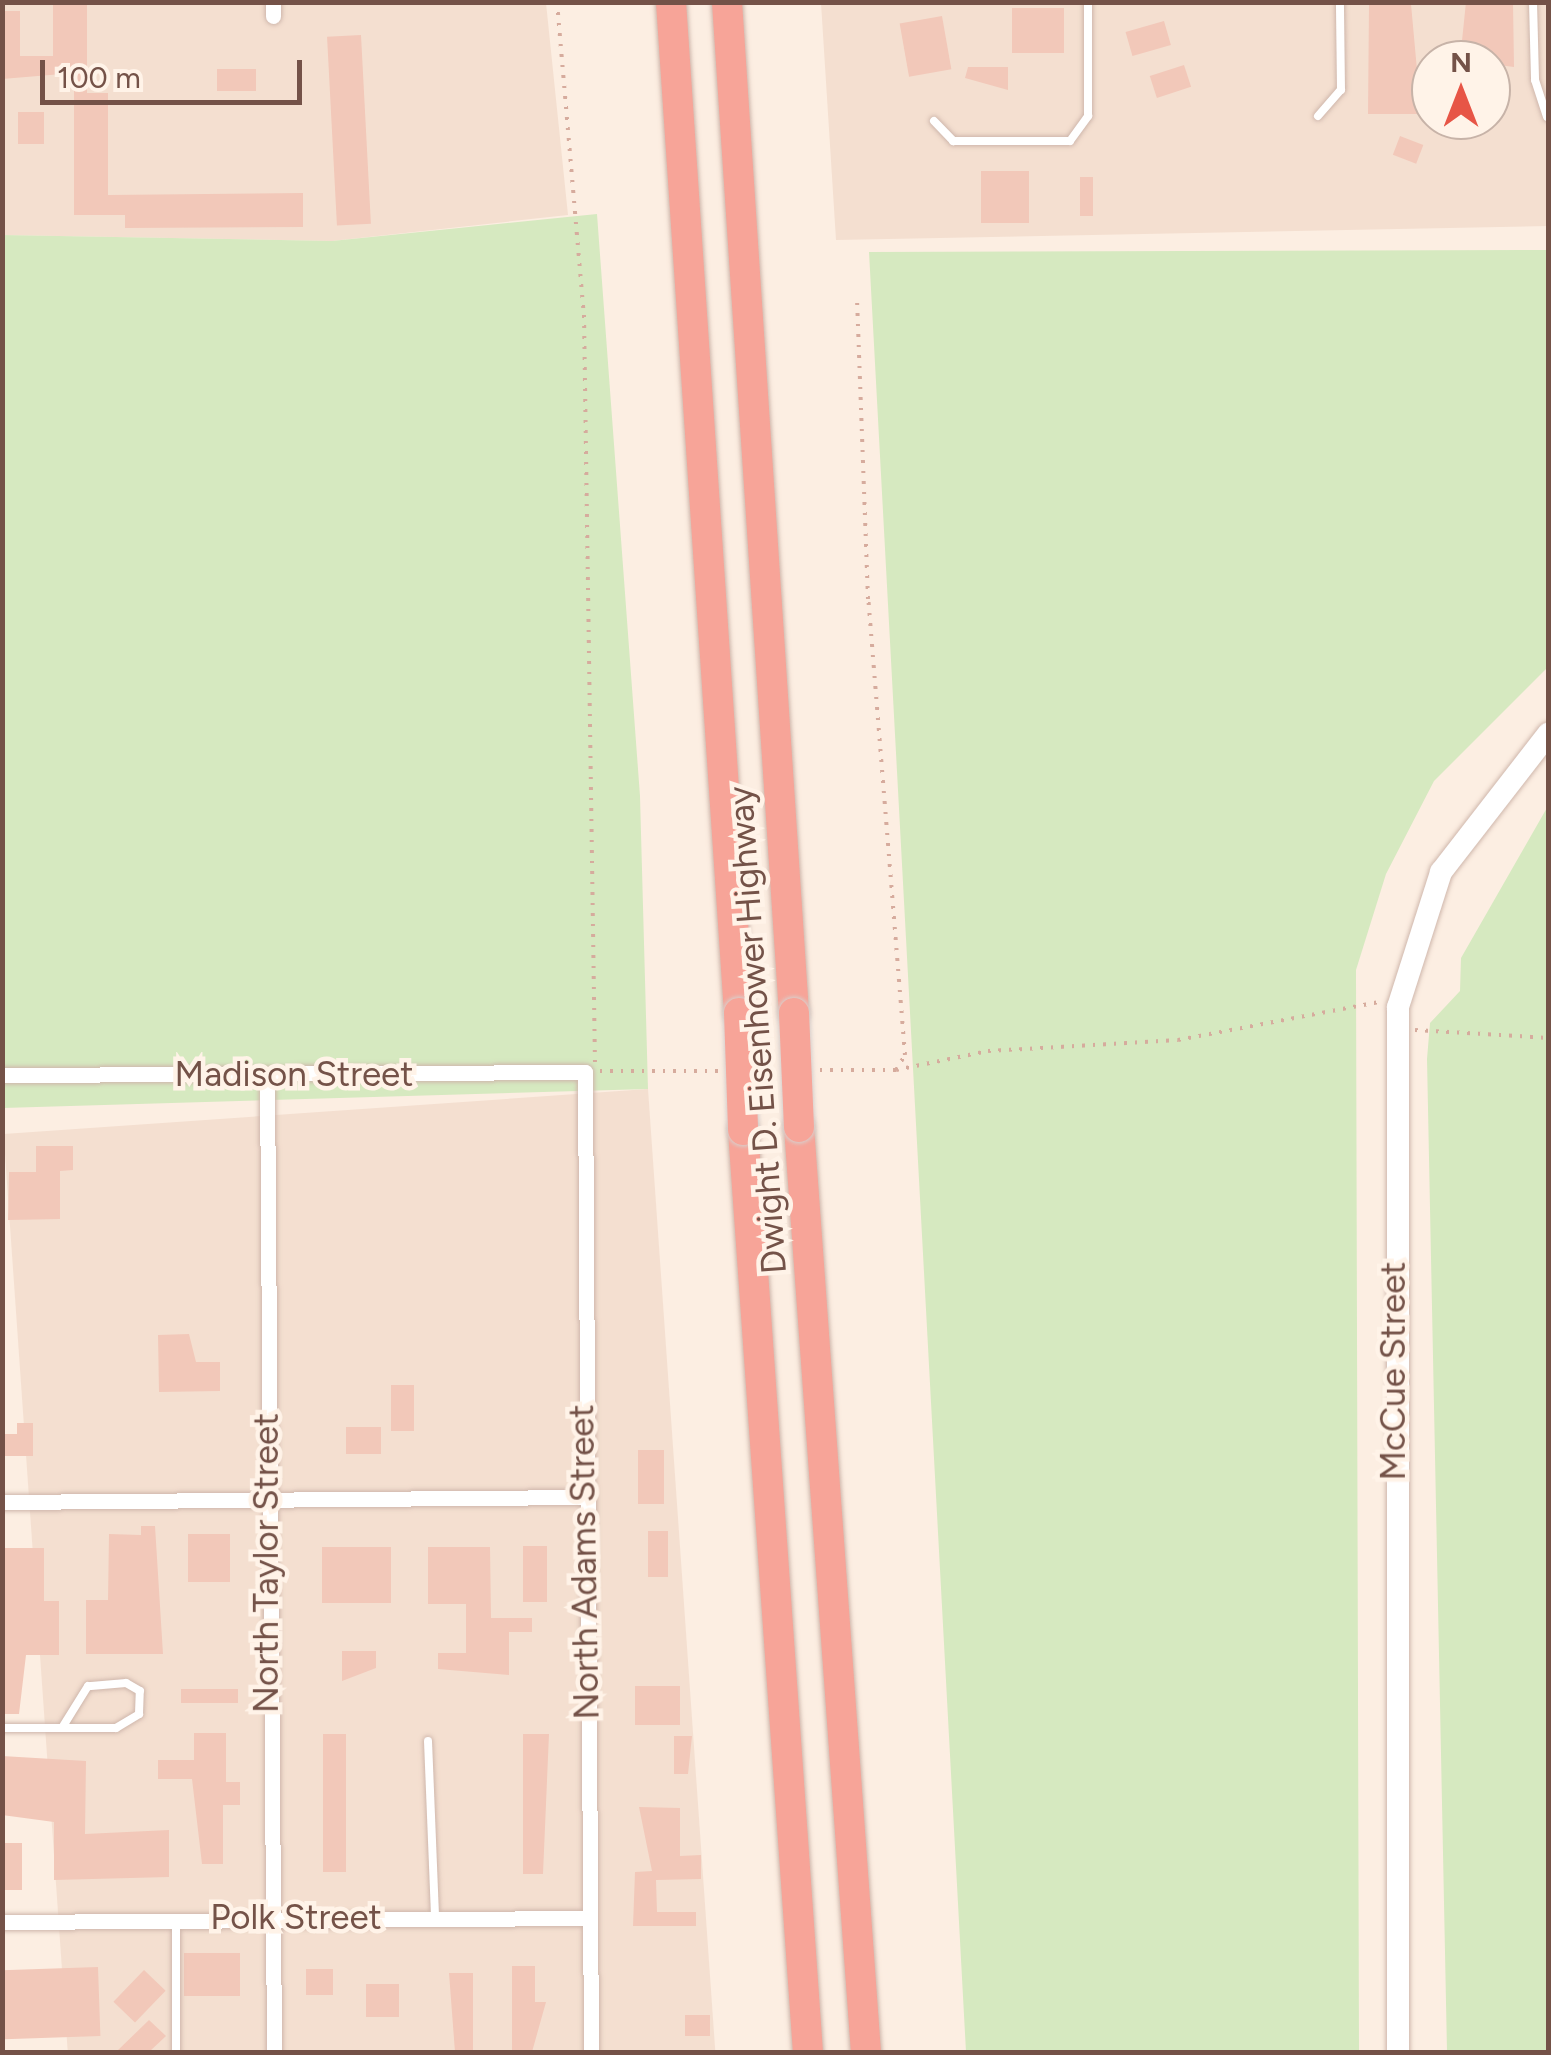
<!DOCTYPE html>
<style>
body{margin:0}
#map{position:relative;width:1551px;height:2055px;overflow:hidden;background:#fceee2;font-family:Figtree,sans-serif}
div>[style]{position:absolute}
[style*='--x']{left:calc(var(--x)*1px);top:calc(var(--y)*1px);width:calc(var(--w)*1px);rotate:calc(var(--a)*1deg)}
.residential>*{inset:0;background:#f4dfd0;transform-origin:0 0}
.green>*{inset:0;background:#d6e9c0}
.building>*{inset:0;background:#f2c8b9;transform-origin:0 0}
.path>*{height:4px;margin-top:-2px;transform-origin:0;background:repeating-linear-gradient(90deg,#d6ab9d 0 2.5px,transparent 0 10.5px)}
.roads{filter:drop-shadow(0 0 2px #cfb7ac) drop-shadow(0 0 2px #cfb7ac)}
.service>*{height:8px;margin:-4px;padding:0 4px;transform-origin:4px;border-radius:4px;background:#fff}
.minor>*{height:15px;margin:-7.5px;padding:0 7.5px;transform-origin:7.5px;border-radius:7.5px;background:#fff}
.secondary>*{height:22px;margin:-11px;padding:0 11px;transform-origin:11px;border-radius:11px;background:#fff}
.motorway>*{height:30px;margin:-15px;padding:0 15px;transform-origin:15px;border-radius:15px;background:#f7a498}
.bridges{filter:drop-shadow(0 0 2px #d8cfcc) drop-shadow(0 0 2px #d8cfcc)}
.motorway-bridge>*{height:30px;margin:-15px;padding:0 15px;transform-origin:15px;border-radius:15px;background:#f7a498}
span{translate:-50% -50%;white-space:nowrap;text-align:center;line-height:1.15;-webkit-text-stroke:9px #fff3e8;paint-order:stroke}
.street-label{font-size:35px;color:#745248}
.frame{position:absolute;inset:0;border:5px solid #745248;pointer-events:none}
.north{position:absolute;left:1411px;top:40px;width:100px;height:100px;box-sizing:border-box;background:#fff3e8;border:2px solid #c7b3a8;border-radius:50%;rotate:0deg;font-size:28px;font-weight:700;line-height:40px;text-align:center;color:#745248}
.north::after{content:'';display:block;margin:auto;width:35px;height:45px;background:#e75546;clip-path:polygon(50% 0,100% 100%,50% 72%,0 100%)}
.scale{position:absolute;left:40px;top:60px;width:262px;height:45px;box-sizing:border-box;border:5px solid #745248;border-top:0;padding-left:12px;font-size:30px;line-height:35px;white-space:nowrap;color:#745248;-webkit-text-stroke:8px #fff3e8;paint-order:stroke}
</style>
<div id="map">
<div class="residential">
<div style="clip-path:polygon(3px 3px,546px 3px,568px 215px,332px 241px,3px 235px)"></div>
<div style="clip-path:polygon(evenodd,821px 3px,1548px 3px,1548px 226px,836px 240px,821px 3px,1431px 60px,1491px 60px,1491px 120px,1431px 120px,1431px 60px)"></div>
<div style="left:648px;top:1089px;width:966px;height:646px;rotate:86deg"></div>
</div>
<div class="green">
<div style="clip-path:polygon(597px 214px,640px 796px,648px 1089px,3px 1108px,2px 235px,332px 241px)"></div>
<div style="clip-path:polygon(1548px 250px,1548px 667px,1434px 781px,1386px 874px,1356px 970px,1359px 2052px,966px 2052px,869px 252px)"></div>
<div style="clip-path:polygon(1548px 806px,1548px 2052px,1447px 2052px,1427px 1059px,1430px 1023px,1460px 991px,1461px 958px)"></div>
</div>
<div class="building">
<div style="clip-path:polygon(53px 2px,87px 2px,87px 93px,108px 93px,108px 195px,303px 193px,303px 227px,125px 228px,125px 215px,74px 215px,74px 73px,2px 79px,2px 11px,20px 11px,20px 56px,53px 56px)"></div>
<div style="clip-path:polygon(1466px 2px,1513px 2px,1514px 67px,1460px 60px)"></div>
<div style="clip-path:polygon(1369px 4px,1411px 4px,1421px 114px,1368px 114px)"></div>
<div style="left:1012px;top:8px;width:52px;height:45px"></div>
<div style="left:942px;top:16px;width:54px;height:43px;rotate:80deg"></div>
<div style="left:1164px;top:21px;width:25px;height:40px;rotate:74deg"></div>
<div style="left:361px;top:35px;width:189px;height:34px;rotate:87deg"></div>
<div style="left:1184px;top:65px;width:23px;height:36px;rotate:72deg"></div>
<div style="clip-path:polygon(968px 67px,1008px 67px,1008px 90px,965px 78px)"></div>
<div style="left:217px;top:69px;width:39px;height:22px"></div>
<div style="left:18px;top:112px;width:26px;height:32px"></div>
<div style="left:1400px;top:136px;width:25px;height:20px;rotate:21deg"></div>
<div style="left:981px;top:171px;width:48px;height:52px"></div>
<div style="left:1080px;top:177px;width:13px;height:39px"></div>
<div style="clip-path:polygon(36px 1146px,73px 1146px,73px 1170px,60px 1171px,60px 1219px,8px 1220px,9px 1172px,36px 1172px)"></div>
<div style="clip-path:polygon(189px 1334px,196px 1362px,220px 1362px,220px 1391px,159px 1392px,158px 1335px)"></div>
<div style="left:391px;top:1385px;width:23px;height:46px"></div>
<div style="clip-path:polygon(17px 1423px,33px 1423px,33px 1456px,2px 1456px,2px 1434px,17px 1434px)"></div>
<div style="left:346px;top:1427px;width:35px;height:27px"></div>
<div style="left:638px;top:1450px;width:26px;height:54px"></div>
<div style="clip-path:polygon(141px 1526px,155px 1526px,163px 1654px,86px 1654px,86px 1600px,108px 1600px,109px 1534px,141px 1535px)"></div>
<div style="left:648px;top:1531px;width:20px;height:46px"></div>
<div style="left:188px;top:1534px;width:42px;height:48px"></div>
<div style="left:523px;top:1546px;width:24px;height:56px"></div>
<div style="left:322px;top:1547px;width:69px;height:56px"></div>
<div style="clip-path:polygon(428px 1547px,490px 1547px,491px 1618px,532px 1618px,532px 1632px,509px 1632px,509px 1675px,438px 1669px,438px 1653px,466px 1653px,466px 1604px,428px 1604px)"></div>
<div style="clip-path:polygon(2px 1548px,44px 1548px,44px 1601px,59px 1601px,59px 1655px,26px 1655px,19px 1714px,2px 1714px)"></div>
<div style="clip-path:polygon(342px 1651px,376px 1651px,376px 1668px,342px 1681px)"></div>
<div style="left:635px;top:1686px;width:45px;height:39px"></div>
<div style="left:181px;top:1689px;width:57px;height:14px"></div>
<div style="clip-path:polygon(194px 1733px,226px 1733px,226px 1782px,240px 1782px,240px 1805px,223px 1805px,223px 1864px,202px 1864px,192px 1779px,158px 1779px,158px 1760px,194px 1760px)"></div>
<div style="left:323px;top:1734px;width:23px;height:138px"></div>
<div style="clip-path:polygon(523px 1734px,549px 1734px,543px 1874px,523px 1874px)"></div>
<div style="clip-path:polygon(674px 1736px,692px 1736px,688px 1774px,674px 1774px)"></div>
<div style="clip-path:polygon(2px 1756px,86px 1761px,85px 1834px,169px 1830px,169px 1877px,54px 1880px,54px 1822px,2px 1815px)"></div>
<div style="clip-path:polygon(639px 1807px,680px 1808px,680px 1856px,701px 1855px,701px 1879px,656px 1880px,657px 1912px,696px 1912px,696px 1926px,633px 1926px,635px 1872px,652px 1871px)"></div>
<div style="left:2px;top:1843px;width:20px;height:47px"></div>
<div style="left:184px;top:1953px;width:56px;height:43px"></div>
<div style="clip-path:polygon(512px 1966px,535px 1966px,535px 2002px,546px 2002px,532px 2052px,512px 2052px)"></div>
<div style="left:98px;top:1967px;width:69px;height:96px;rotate:88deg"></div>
<div style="left:306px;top:1969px;width:27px;height:26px"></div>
<div style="left:144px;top:1970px;width:30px;height:44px;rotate:44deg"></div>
<div style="clip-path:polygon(449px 1973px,473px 1973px,473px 2052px,455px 2052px)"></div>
<div style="left:366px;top:1984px;width:33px;height:33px"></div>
<div style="left:685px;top:2015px;width:25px;height:21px"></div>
<div style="clip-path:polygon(149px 2020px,166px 2036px,149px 2052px,116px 2052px)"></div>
</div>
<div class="path">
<div style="--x:557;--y:2;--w:314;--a:85.1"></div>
<div style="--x:584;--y:315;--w:747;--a:89.16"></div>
<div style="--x:1415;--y:1030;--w:133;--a:3.4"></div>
<div style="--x:820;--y:1070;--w:76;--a:0"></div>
<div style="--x:896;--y:1070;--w:17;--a:-59"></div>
<div style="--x:905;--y:1055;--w:457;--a:-94.6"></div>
<div style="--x:868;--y:599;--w:298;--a:-92.1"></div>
<div style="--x:896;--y:1070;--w:94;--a:-11.7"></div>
<div style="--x:988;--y:1051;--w:190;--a:-3.3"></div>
<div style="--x:1178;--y:1040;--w:206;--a:-10.7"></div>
<div style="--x:600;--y:1071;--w:121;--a:0"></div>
</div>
<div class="roads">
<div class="service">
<div style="--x:1533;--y:2;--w:78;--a:88.5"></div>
<div style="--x:1535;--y:80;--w:39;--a:72"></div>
<div style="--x:1318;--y:116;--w:35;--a:-49"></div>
<div style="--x:1341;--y:90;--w:88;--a:-90.7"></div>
<div style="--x:934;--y:121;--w:28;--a:46"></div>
<div style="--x:953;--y:141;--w:117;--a:0"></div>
<div style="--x:1070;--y:141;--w:31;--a:-54"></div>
<div style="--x:1088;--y:116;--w:114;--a:-90"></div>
<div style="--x:2;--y:1728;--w:114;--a:0"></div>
<div style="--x:116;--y:1728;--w:27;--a:-31"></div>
<div style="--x:139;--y:1714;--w:23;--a:-88"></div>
<div style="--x:140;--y:1691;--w:16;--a:-150"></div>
<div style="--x:126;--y:1683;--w:38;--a:175"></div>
<div style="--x:88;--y:1686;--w:49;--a:121.8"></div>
<div style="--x:428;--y:1741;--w:176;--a:87.7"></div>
<div style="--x:176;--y:1922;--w:130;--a:90"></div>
</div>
<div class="minor">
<div style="--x:273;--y:2;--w:14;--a:90"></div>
<div style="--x:267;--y:1074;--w:978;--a:89.59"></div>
<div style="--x:2;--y:1075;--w:583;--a:-0.29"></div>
<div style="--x:585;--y:1072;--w:980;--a:89.65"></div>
<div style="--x:2;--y:1502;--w:580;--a:-0.49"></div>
<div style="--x:2;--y:1922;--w:587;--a:-0.39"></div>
</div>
<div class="secondary">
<div style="--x:1398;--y:2052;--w:1045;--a:-90"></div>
<div style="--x:1398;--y:1007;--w:142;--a:-72.3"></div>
<div style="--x:1441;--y:872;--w:175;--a:-52.2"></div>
</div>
<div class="motorway">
<div style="--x:671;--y:2;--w:1013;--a:86.15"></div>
<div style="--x:727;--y:2;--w:1013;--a:86.21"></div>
<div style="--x:799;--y:1127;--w:927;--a:85.86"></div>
<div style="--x:743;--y:1130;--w:924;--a:85.97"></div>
</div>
</div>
<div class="bridges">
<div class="motorway-bridge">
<div style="--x:739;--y:1013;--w:117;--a:88"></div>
<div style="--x:794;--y:1013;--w:114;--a:87.5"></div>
</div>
</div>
<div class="street-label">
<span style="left:757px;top:1030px;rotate:-94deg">Dwight D. Eisenhower Highway</span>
<span style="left:294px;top:1074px">Madison Street</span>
<span style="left:1393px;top:1371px;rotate:-90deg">McCue Street</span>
<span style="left:584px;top:1562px;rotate:-91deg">North Adams Street</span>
<span style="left:266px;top:1563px;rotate:-90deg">North Taylor Street</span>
<span style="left:296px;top:1917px">Polk Street</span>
</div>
<div class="frame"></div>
<div class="north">N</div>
<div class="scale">100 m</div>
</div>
